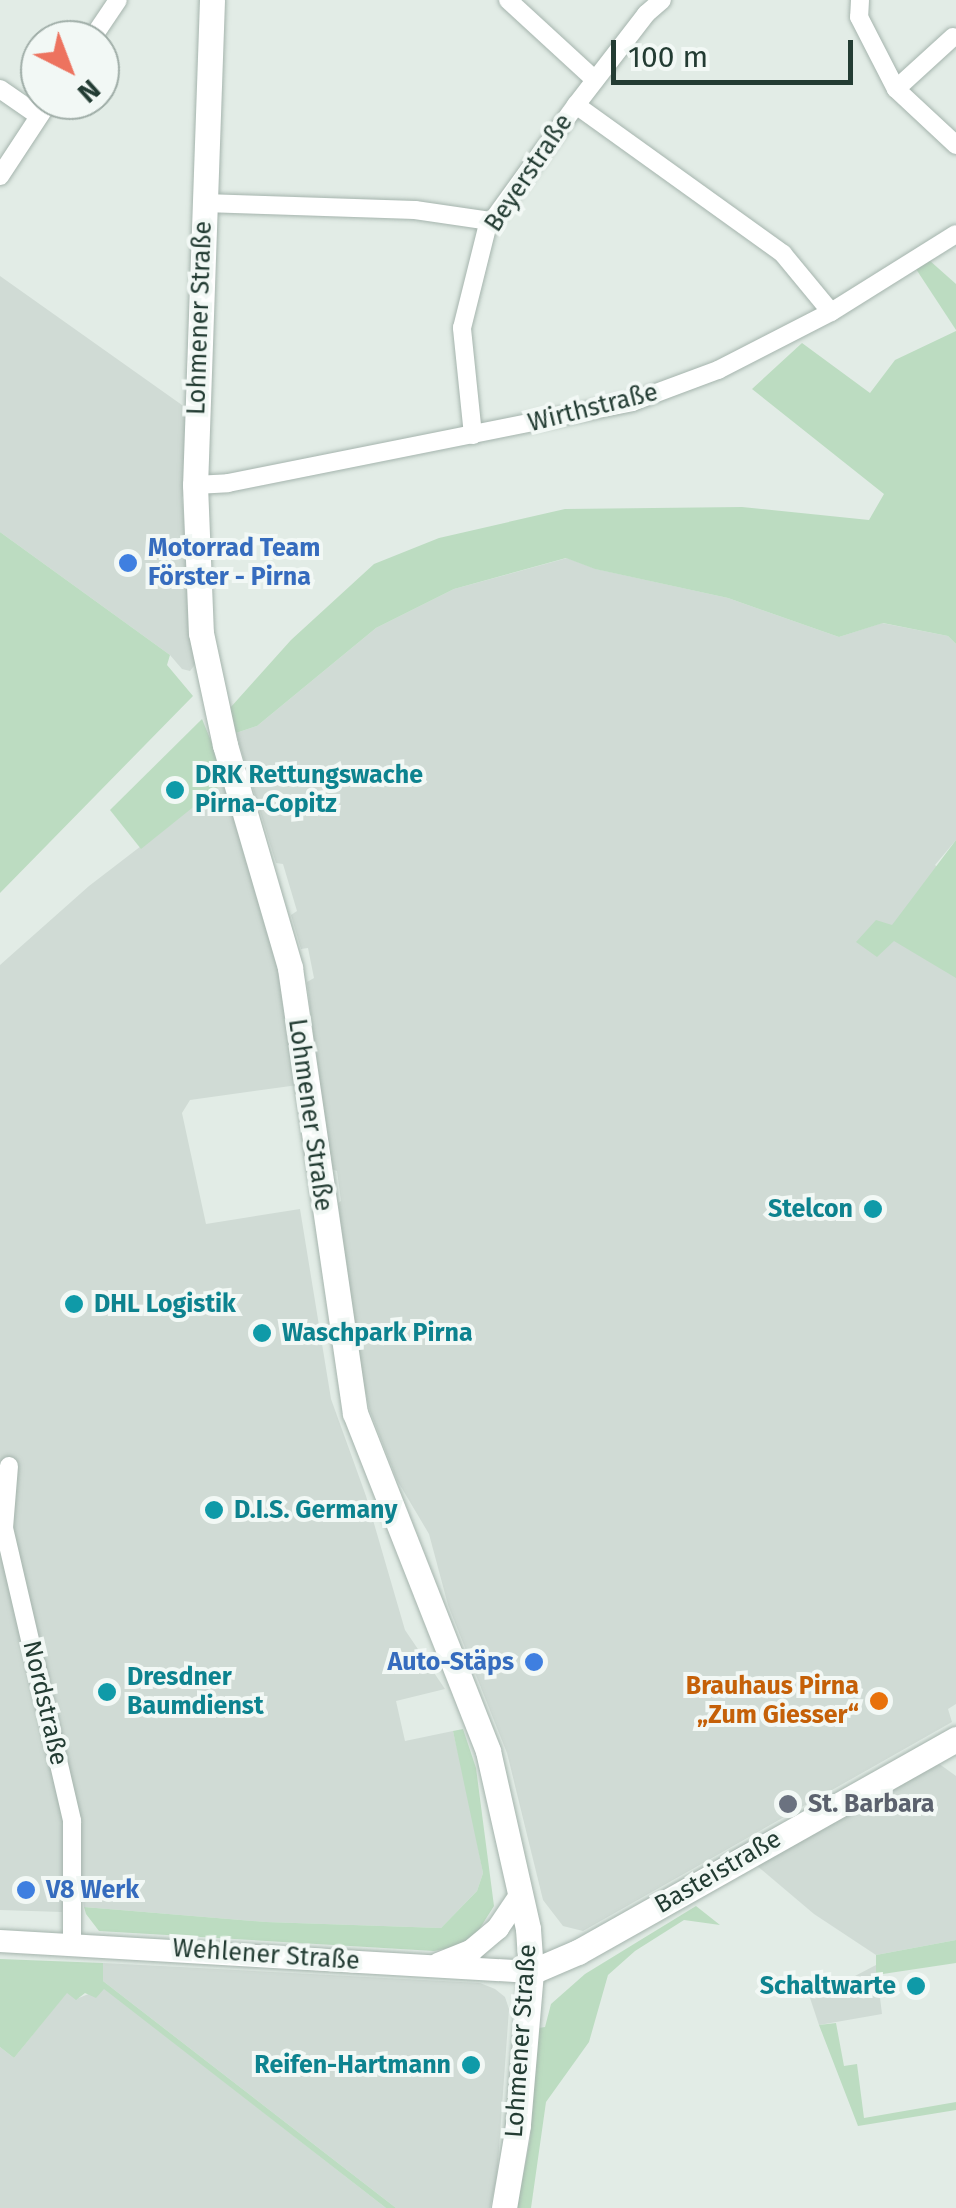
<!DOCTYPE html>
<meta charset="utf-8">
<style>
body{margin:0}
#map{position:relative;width:956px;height:2208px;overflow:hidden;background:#e2ece6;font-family:"Fira Sans",sans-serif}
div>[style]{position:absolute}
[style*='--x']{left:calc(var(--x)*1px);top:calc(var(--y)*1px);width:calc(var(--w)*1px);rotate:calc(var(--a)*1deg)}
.built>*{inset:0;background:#d0dbd5}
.green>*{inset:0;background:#bcdcc1}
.roads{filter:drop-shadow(0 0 2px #a5b4ad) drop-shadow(0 0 2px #a5b4ad)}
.minor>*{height:18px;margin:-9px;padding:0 9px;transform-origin:9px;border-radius:9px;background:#fff}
.tertiary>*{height:22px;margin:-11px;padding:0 11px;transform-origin:11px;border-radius:11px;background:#fff}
.secondary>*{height:25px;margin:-12.5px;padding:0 12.5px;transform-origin:12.5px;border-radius:12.5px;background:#fff}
.dots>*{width:28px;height:28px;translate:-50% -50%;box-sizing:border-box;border:5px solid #f2f8f5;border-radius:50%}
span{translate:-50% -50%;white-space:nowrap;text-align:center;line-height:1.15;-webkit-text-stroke:8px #f2f8f5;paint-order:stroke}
.street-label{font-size:25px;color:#233c33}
.shop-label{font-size:25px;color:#366cbe;font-weight:700}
.left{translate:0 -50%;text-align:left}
.right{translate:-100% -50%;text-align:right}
.culture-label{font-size:25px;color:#0d838f;font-weight:700}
.food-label{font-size:25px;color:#c56008;font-weight:700}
.worship-label{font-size:25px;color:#5b616d;font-weight:700}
.north{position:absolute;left:20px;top:20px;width:100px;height:100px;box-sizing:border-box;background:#f2f8f5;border:2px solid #9fada7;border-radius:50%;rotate:138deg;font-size:28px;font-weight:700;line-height:40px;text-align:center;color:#233c33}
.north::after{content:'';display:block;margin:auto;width:35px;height:45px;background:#ed735f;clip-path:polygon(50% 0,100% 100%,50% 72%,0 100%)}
.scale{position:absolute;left:611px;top:40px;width:242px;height:45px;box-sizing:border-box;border:5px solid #233c33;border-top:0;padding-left:12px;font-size:30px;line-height:35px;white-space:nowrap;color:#233c33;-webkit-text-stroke:8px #f2f8f5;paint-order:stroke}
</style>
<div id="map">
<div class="built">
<div style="clip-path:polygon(0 276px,189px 410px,187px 492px,182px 497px,197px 662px,190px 671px,182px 669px,170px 655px,0 532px)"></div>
<div style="clip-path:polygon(567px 558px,596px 569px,728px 598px,839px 637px,882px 623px,948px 636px,956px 644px,956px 840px,935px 865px,956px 882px,956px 1704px,948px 1709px,952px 1722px,583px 1931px,563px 1926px,543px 1900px,507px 1753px,448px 1605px,429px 1534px,397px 1480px,370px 1411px,360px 1370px,338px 1203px,341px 1201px,337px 1171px,331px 1169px,318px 1074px,307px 982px,314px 978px,308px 948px,301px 949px,291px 915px,297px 911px,283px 864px,276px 863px,236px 733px,257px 726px,376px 628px,454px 589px)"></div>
<div style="clip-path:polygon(227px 780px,282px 966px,298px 1085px,190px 1100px,182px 1113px,206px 1224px,300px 1209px,331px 1399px,366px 1496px,405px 1630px,445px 1689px,396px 1701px,405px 1741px,453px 1731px,467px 1790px,483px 1873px,477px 1891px,441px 1928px,266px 1922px,84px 1907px,81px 1886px,67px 1885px,62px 1912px,0 1910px,0 965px,89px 886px)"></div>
<div style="clip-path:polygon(938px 1763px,956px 1776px,956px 1940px,876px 1955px,814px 1914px,756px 1865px)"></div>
<div style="clip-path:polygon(103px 1963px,480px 1983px,495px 1989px,505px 1997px,509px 2009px,497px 2176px,490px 2208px,396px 2208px,103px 1981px)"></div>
<div style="clip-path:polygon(876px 1965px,882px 2014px,819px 2025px,807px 1989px,853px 1977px)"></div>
<div style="clip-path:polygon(104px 1988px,386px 2208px,0 2208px,0 2047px,14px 2058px,67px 1992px,76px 1999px)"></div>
</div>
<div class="green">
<div style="clip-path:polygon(929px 260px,956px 284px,956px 330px,916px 269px)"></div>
<div style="clip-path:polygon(956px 331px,956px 644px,948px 636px,883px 623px,839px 637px,728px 598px,595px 569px,566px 558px,454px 589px,376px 628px,257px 726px,236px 733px,230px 708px,291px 640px,374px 564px,439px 538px,565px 509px,742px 507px,869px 520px,884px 494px,752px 389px,802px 343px,870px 393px,895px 360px)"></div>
<div style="clip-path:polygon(0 532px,170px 655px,167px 665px,193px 696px,0 893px)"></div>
<div style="clip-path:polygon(202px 719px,227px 780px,141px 849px,110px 810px)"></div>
<div style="clip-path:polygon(956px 840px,956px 978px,894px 941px,877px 957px,856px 942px,876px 920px,892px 925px)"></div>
<div style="clip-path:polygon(463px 1729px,476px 1768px,494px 1906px,480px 1928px,484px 1932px,454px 1947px,434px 1951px,99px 1931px,86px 1914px,84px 1907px,266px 1922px,441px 1928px,477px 1891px,483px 1873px,453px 1731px)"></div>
<div style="clip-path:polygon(696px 1906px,720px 1925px,684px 1920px,635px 1951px,608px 1975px,589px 2042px,546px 2102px,531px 2208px,517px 2208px,530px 2139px,539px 2028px,545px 2027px,551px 2004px,585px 1974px)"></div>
<div style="clip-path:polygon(956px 1940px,956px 1963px,876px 1975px,876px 1955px)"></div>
<div style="clip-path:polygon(0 1959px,103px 1963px,103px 1981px,396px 2208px,386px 2208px,104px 1989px,96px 1998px,85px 1993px,76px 2000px,67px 1993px,14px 2058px,0 2047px)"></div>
<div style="clip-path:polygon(836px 2023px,844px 2066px,857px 2064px,864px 2118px,956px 2102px,956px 2110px,858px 2126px,819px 2025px)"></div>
</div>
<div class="roads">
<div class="minor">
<div style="--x:508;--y:0;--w:118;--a:42.6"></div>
<div style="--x:860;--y:0;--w:17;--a:93"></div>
<div style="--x:859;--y:17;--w:81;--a:62.8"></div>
<div style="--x:896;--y:89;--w:82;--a:43"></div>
<div style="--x:91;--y:40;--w:48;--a:-56"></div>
<div style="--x:0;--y:89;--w:47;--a:34.7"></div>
<div style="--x:896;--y:89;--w:77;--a:-42.4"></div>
<div style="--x:576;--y:105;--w:255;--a:35.7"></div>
<div style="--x:783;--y:254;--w:75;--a:50.4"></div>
<div style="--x:0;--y:176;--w:91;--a:-56.7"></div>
<div style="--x:204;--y:203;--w:211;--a:1.9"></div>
<div style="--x:415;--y:210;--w:76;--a:8.3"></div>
<div style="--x:473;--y:435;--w:108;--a:-95.9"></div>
<div style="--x:462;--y:328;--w:103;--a:-76"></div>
<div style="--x:487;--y:228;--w:152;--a:-54.1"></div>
<div style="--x:576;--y:105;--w:115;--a:-52.4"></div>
<div style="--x:646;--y:14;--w:21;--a:-41"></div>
<div style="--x:195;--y:485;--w:33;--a:-3"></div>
<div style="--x:228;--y:483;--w:412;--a:-11.3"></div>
<div style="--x:632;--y:402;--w:92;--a:-20.4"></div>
<div style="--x:718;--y:370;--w:127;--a:-27.2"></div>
<div style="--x:831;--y:312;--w:147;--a:-32"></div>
<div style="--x:9;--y:1466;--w:62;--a:94.6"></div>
<div style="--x:4;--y:1528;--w:301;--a:76.9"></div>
<div style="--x:72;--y:1821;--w:121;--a:90"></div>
</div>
<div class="tertiary">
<div style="--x:0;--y:1941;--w:532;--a:3.34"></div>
<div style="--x:438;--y:1964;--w:37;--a:-22"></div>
<div style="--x:472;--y:1950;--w:34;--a:-40"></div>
<div style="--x:498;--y:1928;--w:41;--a:-55.9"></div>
</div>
<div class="secondary">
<div style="--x:212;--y:0;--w:485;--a:92"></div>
<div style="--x:195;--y:485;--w:148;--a:87.7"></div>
<div style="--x:201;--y:633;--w:115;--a:77.9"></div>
<div style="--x:225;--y:745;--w:232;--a:73.7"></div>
<div style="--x:290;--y:968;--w:450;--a:81.7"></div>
<div style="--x:355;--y:1413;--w:363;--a:68.5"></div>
<div style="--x:488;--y:1751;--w:182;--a:77.3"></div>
<div style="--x:528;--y:1929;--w:43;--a:86"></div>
<div style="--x:531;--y:1972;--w:154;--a:94.9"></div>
<div style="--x:518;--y:2125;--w:84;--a:99.6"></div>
<div style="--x:531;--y:1972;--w:51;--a:-23.1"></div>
<div style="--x:578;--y:1952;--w:434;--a:-29.4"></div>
</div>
</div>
<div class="dots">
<div style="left:128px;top:563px;background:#3f7fe0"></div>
<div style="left:175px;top:790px;background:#0f9aa8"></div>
<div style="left:873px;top:1209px;background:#0f9aa8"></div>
<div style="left:74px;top:1304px;background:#0f9aa8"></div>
<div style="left:262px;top:1333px;background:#0f9aa8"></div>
<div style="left:214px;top:1510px;background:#0f9aa8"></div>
<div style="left:534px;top:1662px;background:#3f7fe0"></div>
<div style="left:107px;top:1692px;background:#0f9aa8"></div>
<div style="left:879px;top:1701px;background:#e8710a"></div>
<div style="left:788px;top:1804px;background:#6b7280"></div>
<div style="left:26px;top:1890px;background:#3f7fe0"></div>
<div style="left:916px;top:1986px;background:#0f9aa8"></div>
<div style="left:471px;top:2065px;background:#0f9aa8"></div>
</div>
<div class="street-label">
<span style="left:529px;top:173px;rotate:-56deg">Beyerstraße</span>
<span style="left:200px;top:318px;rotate:-88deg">Lohmener Straße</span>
<span style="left:593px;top:408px;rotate:-14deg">Wirthstraße</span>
<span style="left:310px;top:1115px;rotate:82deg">Lohmener Straße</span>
<span style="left:45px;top:1703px;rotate:77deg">Nordstraße</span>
<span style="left:718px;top:1872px;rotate:-30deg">Basteistraße</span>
<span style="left:266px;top:1955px;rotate:4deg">Wehlener Straße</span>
<span style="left:521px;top:2041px;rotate:-86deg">Lohmener Straße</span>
</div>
<div class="shop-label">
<span class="left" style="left:148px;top:563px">Motorrad Team<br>Förster - Pirna</span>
<span class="right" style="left:514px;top:1662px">Auto-Stäps</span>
<span class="left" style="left:46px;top:1890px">V8 Werk</span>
</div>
<div class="culture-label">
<span class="left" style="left:195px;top:790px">DRK Rettungswache<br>Pirna-Copitz</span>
<span class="right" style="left:853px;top:1209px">Stelcon</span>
<span class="left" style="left:94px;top:1304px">DHL Logistik</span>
<span class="left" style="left:282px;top:1333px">Waschpark Pirna</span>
<span class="left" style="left:234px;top:1510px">D.I.S. Germany</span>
<span class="left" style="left:127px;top:1692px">Dresdner<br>Baumdienst</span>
<span class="right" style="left:896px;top:1986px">Schaltwarte</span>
<span class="right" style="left:451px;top:2065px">Reifen-Hartmann</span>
</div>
<div class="food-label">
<span class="right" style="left:859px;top:1701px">Brauhaus Pirna<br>„Zum Giesser“</span>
</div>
<div class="worship-label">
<span class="left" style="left:808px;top:1804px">St. Barbara</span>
</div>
<div class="north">N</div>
<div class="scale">100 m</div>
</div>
